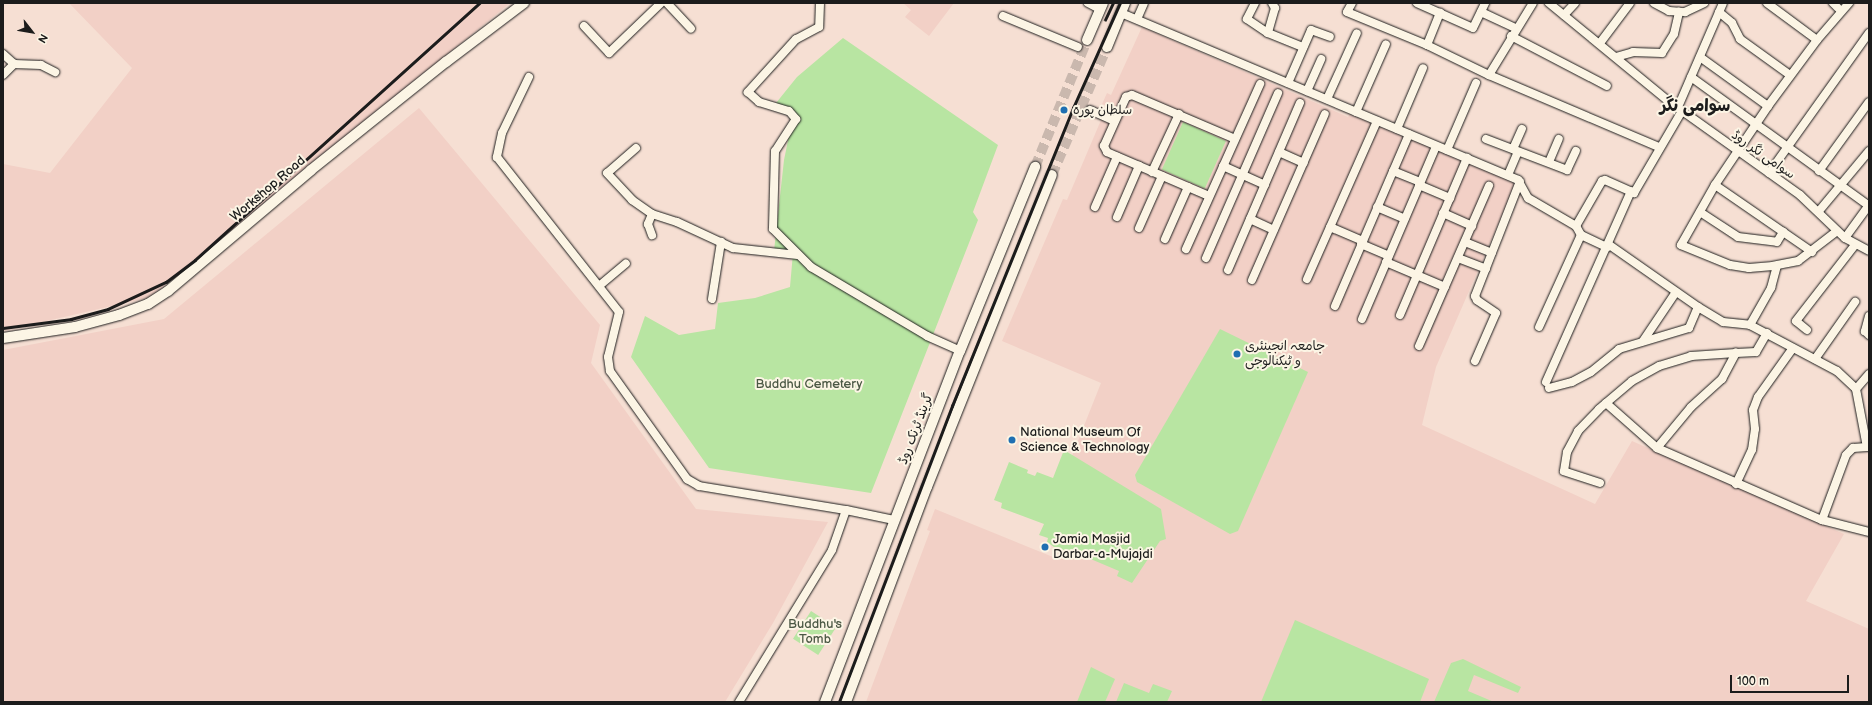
<!DOCTYPE html>
<meta charset="utf-8">
<style>
body{margin:0}
#map{position:relative;width:1872px;height:705px;overflow:hidden;background:#f6dfd3;font-family:"Balsamiq Sans","Playpen Sans Arabic",sans-serif}
div>[style]{position:absolute}
[style*='--x']{left:calc(var(--x)*1px);top:calc(var(--y)*1px);width:calc(var(--w)*1px);rotate:calc(var(--a)*1deg)}
.built>*{inset:0;background:#f2d0c6}
.green>*{inset:0;background:#b8e5a2;transform-origin:0 0}
.minor-tunnel>*{height:8px;margin-top:-4px;transform-origin:0;background:repeating-linear-gradient(90deg,#cab8ae 0 8px,transparent 0 12px)}
.major-tunnel>*{height:10px;margin-top:-5px;transform-origin:0;background:repeating-linear-gradient(90deg,#cab8ae 0 10px,transparent 0 15px)}
.roads{filter:drop-shadow(0 0 1px #1c1c1c) drop-shadow(0 0 1px #1c1c1c)}
.minor>*{height:8px;margin:-4px;padding:0 4px;transform-origin:4px;border-radius:4px;background:#fcf5e5}
.major>*{height:10px;margin:-5px;padding:0 5px;transform-origin:5px;border-radius:5px;background:#fcf5e5}
.rail>*{height:2.5px;margin:-1.25px;padding:0 1.25px;transform-origin:1.25px;border-radius:1.25px;background:#1c1c1c}
.dots>*{width:11px;height:11px;translate:-50% -50%;box-sizing:border-box;border:2px solid #fcf5e5;border-radius:50%}
span{translate:-50% -50%;white-space:nowrap;text-align:center;line-height:1.15;-webkit-text-stroke:4px #fcf5e5;paint-order:stroke}
.poi-label{font-size:13px;color:#1c1c1c}
.left{translate:0 -50%;text-align:left}
.street-label{font-size:13px;color:#1c1c1c}
.park-label{font-size:13px;color:#4b5844}
.district-label{font-size:17px;color:#1c1c1c;font-weight:700}
.frame{position:absolute;inset:0;border:4px solid #1c1c1c;pointer-events:none}
.north{position:absolute;left:12px;top:12px;width:40px;height:40px;-webkit-text-stroke:3px #fcf5e5;paint-order:stroke;rotate:121deg;font-size:11px;font-weight:700;line-height:16px;text-align:center;color:#1c1c1c}
.north::after{content:'';display:block;margin:auto;width:14px;height:18px;background:#1c1c1c;clip-path:polygon(50% 0,100% 100%,50% 72%,0 100%)}
.scale{position:absolute;left:1730px;top:675px;width:119px;height:18px;box-sizing:border-box;border:2px solid #1c1c1c;border-top:0;padding-left:5px;font-size:12px;line-height:14px;white-space:nowrap;color:#1c1c1c;-webkit-text-stroke:3px #fcf5e5;paint-order:stroke}
</style>
<div id="map">
<div class="built">
<div style="clip-path:polygon(69px 3px,510px 3px,151px 297px,3px 331px,3px 164px,50px 173px,132px 68px)"></div>
<div style="clip-path:polygon(903px 3px,954px 3px,929px 36px,905px 17px,911px 10px)"></div>
<div style="clip-path:polygon(1142px 27px,1348px 117px,1351px 112px,1516px 183px,1436px 367px,1422px 425px,1595px 504px,1632px 441px,1844px 534px,1806px 601px,1869px 629px,1869px 702px,866px 702px,930px 531px,927px 530px,935px 509px,1053px 557px,1058px 547px,1046px 521px,1101px 383px,1002px 341px,1063px 199px,1067px 200px,1107px 106px,1102px 104px,1107px 93px,1111px 95px)"></div>
<div style="clip-path:polygon(419px 108px,600px 325px,591px 363px,696px 509px,828px 522px,773px 623px,725px 702px,3px 702px,3px 350px,164px 319px)"></div>
</div>
<div class="green">
<div style="clip-path:polygon(843px 38px,998px 145px,973px 212px,978px 220px,871px 493px,709px 468px,631px 357px,645px 316px,679px 335px,715px 329px,718px 303px,755px 298px,790px 287px,793px 253px,774px 251px,784px 160px,793px 116px,772px 108px,797px 77px)"></div>
<div style="left:1183px;top:122px;width:47px;height:52px;rotate:24deg"></div>
<div style="clip-path:polygon(1220px 329px,1308px 372px,1238px 531px,1230px 534px,1137px 482px,1135px 475px)"></div>
<div style="clip-path:polygon(1064px 450px,1161px 509px,1166px 539px,1160px 541px,1132px 583px,1117px 576px,1119px 571px,1093px 560px,1052px 551px,1054px 547px,1047px 542px,1048px 538px,1039px 535px,1044px 524px,1001px 508px,1002px 503px,994px 500px,1009px 462px,1028px 470px,1027px 473px,1035px 476px,1037px 472px,1053px 478px)"></div>
<div style="left:811px;top:611px;width:30px;height:33px;rotate:33deg"></div>
<div style="clip-path:polygon(1295px 620px,1429px 679px,1420px 702px,1261px 702px)"></div>
<div style="clip-path:polygon(1463px 659px,1521px 687px,1518px 693px,1474px 675px,1468px 691px,1494px 702px,1434px 702px,1451px 663px)"></div>
<div style="clip-path:polygon(1091px 667px,1115px 679px,1105px 702px,1077px 702px)"></div>
<div style="clip-path:polygon(1124px 683px,1149px 693px,1153px 684px,1172px 691px,1167px 702px,1116px 702px)"></div>
</div>
<div class="minor-tunnel">
<div style="--x:1080;--y:106;--w:11;--a:22"></div>
</div>
<div class="major-tunnel">
<div style="--x:1035;--y:167;--w:137;--a:-67.7"></div>
<div style="--x:1052;--y:175;--w:139;--a:-66.7"></div>
</div>
<div class="roads">
<div class="minor">
<div style="--x:667;--y:3;--w:35;--a:47"></div>
<div style="--x:820;--y:3;--w:24;--a:92"></div>
<div style="--x:819;--y:27;--w:26;--a:152"></div>
<div style="--x:796;--y:39;--w:72;--a:132.2"></div>
<div style="--x:748;--y:92;--w:15;--a:42"></div>
<div style="--x:759;--y:102;--w:31;--a:17"></div>
<div style="--x:789;--y:111;--w:11;--a:49"></div>
<div style="--x:796;--y:119;--w:38;--a:123"></div>
<div style="--x:775;--y:151;--w:78;--a:91.5"></div>
<div style="--x:773;--y:229;--w:54;--a:45"></div>
<div style="--x:811;--y:267;--w:135;--a:30.7"></div>
<div style="--x:927;--y:336;--w:36;--a:24"></div>
<div style="--x:1088;--y:3;--w:13;--a:27"></div>
<div style="--x:1255;--y:3;--w:18;--a:117"></div>
<div style="--x:1247;--y:19;--w:25;--a:34"></div>
<div style="--x:1272;--y:3;--w:6;--a:59"></div>
<div style="--x:1275;--y:8;--w:26;--a:106"></div>
<div style="--x:1268;--y:33;--w:38;--a:22"></div>
<div style="--x:1352;--y:3;--w:10;--a:119"></div>
<div style="--x:1347;--y:12;--w:87;--a:22.4"></div>
<div style="--x:1427;--y:45;--w:69;--a:25.8"></div>
<div style="--x:1489;--y:75;--w:185;--a:23"></div>
<div style="--x:1417;--y:3;--w:61;--a:24.1"></div>
<div style="--x:1473;--y:28;--w:28;--a:-64"></div>
<div style="--x:1549;--y:3;--w:153;--a:39.4"></div>
<div style="--x:1667;--y:100;--w:163;--a:35.5"></div>
<div style="--x:1800;--y:195;--w:62;--a:43.7"></div>
<div style="--x:1845;--y:238;--w:27;--a:28"></div>
<div style="--x:1654;--y:3;--w:17;--a:28"></div>
<div style="--x:1669;--y:11;--w:16;--a:4"></div>
<div style="--x:1685;--y:12;--w:21;--a:-25"></div>
<div style="--x:1767;--y:3;--w:62;--a:36.5"></div>
<div style="--x:1833;--y:3;--w:11;--a:45"></div>
<div style="--x:1481;--y:12;--w:38;--a:25"></div>
<div style="--x:1719;--y:12;--w:17;--a:40"></div>
<div style="--x:1732;--y:23;--w:18;--a:63"></div>
<div style="--x:1740;--y:39;--w:62;--a:35.8"></div>
<div style="--x:1121;--y:13;--w:431;--a:22.8"></div>
<div style="--x:1518;--y:180;--w:21;--a:61"></div>
<div style="--x:1528;--y:198;--w:56;--a:30.3"></div>
<div style="--x:1576;--y:226;--w:10;--a:61"></div>
<div style="--x:1581;--y:235;--w:101;--a:114.5"></div>
<div style="--x:1564;--y:15;--w:16;--a:-47"></div>
<div style="--x:1003;--y:16;--w:81;--a:22.5"></div>
<div style="--x:1137;--y:19;--w:17;--a:-66"></div>
<div style="--x:584;--y:26;--w:37;--a:47"></div>
<div style="--x:609;--y:53;--w:72;--a:-43.9"></div>
<div style="--x:1511;--y:36;--w:108;--a:27.5"></div>
<div style="--x:1600;--y:43;--w:50;--a:-53.1"></div>
<div style="--x:1427;--y:45;--w:35;--a:-68"></div>
<div style="--x:3;--y:54;--w:15;--a:42"></div>
<div style="--x:14;--y:64;--w:27;--a:2"></div>
<div style="--x:41;--y:65;--w:16;--a:27"></div>
<div style="--x:1616;--y:57;--w:18;--a:-16"></div>
<div style="--x:1633;--y:52;--w:29;--a:2"></div>
<div style="--x:1662;--y:53;--w:22;--a:-58"></div>
<div style="--x:1674;--y:34;--w:23;--a:-77"></div>
<div style="--x:1700;--y:57;--w:84;--a:35.8"></div>
<div style="--x:3;--y:75;--w:16;--a:-45"></div>
<div style="--x:1489;--y:75;--w:84;--a:-58.6"></div>
<div style="--x:529;--y:77;--w:62;--a:115.7"></div>
<div style="--x:502;--y:133;--w:25;--a:102"></div>
<div style="--x:497;--y:157;--w:197;--a:51.8"></div>
<div style="--x:619;--y:312;--w:46;--a:103.7"></div>
<div style="--x:608;--y:357;--w:14;--a:82"></div>
<div style="--x:610;--y:371;--w:133;--a:54.5"></div>
<div style="--x:687;--y:479;--w:14;--a:30"></div>
<div style="--x:699;--y:486;--w:149;--a:9.3"></div>
<div style="--x:1691;--y:77;--w:220;--a:35.9"></div>
<div style="--x:1288;--y:83;--w:58;--a:-66.5"></div>
<div style="--x:1311;--y:30;--w:20;--a:20"></div>
<div style="--x:1307;--y:91;--w:35;--a:-66"></div>
<div style="--x:1327;--y:99;--w:72;--a:-65.6"></div>
<div style="--x:1678;--y:107;--w:113;--a:-66.6"></div>
<div style="--x:1090;--y:110;--w:27;--a:24"></div>
<div style="--x:1356;--y:112;--w:74;--a:-66.2"></div>
<div style="--x:1397;--y:129;--w:66;--a:-66.9"></div>
<div style="--x:1486;--y:139;--w:87;--a:20.9"></div>
<div style="--x:1567;--y:170;--w:21;--a:-65"></div>
<div style="--x:636;--y:148;--w:38;--a:139"></div>
<div style="--x:607;--y:173;--w:37;--a:47"></div>
<div style="--x:632;--y:200;--w:24;--a:35"></div>
<div style="--x:652;--y:214;--w:26;--a:18"></div>
<div style="--x:677;--y:222;--w:62;--a:24.9"></div>
<div style="--x:733;--y:248;--w:65;--a:6.1"></div>
<div style="--x:1513;--y:149;--w:22;--a:-66"></div>
<div style="--x:1447;--y:150;--w:73;--a:-66.6"></div>
<div style="--x:1279;--y:152;--w:27;--a:24"></div>
<div style="--x:1549;--y:162;--w:25;--a:-67"></div>
<div style="--x:1223;--y:166;--w:46;--a:24.3"></div>
<div style="--x:1393;--y:171;--w:29;--a:22"></div>
<div style="--x:1819;--y:171;--w:85;--a:-54.1"></div>
<div style="--x:1152;--y:172;--w:64;--a:-65"></div>
<div style="--x:1769;--y:173;--w:172;--a:-54.5"></div>
<div style="--x:1508;--y:175;--w:25;--a:-67"></div>
<div style="--x:1419;--y:185;--w:34;--a:23"></div>
<div style="--x:1715;--y:185;--w:118;--a:34.6"></div>
<div style="--x:1209;--y:196;--w:111;--a:-156.7"></div>
<div style="--x:1107;--y:152;--w:7;--a:-117"></div>
<div style="--x:1104;--y:146;--w:54;--a:-65.8"></div>
<div style="--x:1126;--y:97;--w:6;--a:-18"></div>
<div style="--x:1132;--y:95;--w:112;--a:23.1"></div>
<div style="--x:1095;--y:207;--w:55;--a:-66.3"></div>
<div style="--x:1377;--y:207;--w:30;--a:23"></div>
<div style="--x:1819;--y:211;--w:78;--a:-50.2"></div>
<div style="--x:1700;--y:212;--w:45;--a:33.3"></div>
<div style="--x:1738;--y:237;--w:39;--a:7"></div>
<div style="--x:1777;--y:242;--w:12;--a:-59"></div>
<div style="--x:1443;--y:213;--w:32;--a:24"></div>
<div style="--x:652;--y:214;--w:11;--a:112"></div>
<div style="--x:648;--y:224;--w:12;--a:70"></div>
<div style="--x:1117;--y:217;--w:56;--a:-66.7"></div>
<div style="--x:1250;--y:219;--w:26;--a:25"></div>
<div style="--x:1576;--y:226;--w:52;--a:-60"></div>
<div style="--x:1602;--y:181;--w:3;--a:-18"></div>
<div style="--x:1605;--y:180;--w:32;--a:24"></div>
<div style="--x:1634;--y:193;--w:95;--a:-59.7"></div>
<div style="--x:1330;--y:227;--w:36;--a:23"></div>
<div style="--x:1139;--y:228;--w:57;--a:-66.1"></div>
<div style="--x:1837;--y:231;--w:49;--a:142.4"></div>
<div style="--x:1798;--y:261;--w:25;--a:169"></div>
<div style="--x:1773;--y:266;--w:24;--a:175"></div>
<div style="--x:1749;--y:268;--w:19;--a:-171"></div>
<div style="--x:1730;--y:265;--w:53;--a:-157.8"></div>
<div style="--x:1681;--y:245;--w:69;--a:-60.5"></div>
<div style="--x:1715;--y:185;--w:95;--a:-56.1"></div>
<div style="--x:1768;--y:106;--w:82;--a:-53.4"></div>
<div style="--x:1817;--y:40;--w:49;--a:-49.1"></div>
<div style="--x:1581;--y:235;--w:29;--a:25"></div>
<div style="--x:1845;--y:238;--w:41;--a:-54"></div>
<div style="--x:1165;--y:239;--w:57;--a:-66.1"></div>
<div style="--x:1465;--y:242;--w:29;--a:22"></div>
<div style="--x:1361;--y:244;--w:30;--a:23"></div>
<div style="--x:1608;--y:244;--w:110;--a:35"></div>
<div style="--x:1698;--y:307;--w:29;--a:31"></div>
<div style="--x:1723;--y:322;--w:27;--a:6"></div>
<div style="--x:1750;--y:325;--w:98;--a:27.9"></div>
<div style="--x:1837;--y:371;--w:26;--a:43"></div>
<div style="--x:1856;--y:389;--w:59;--a:79.3"></div>
<div style="--x:1867;--y:447;--w:2;--a:0"></div>
<div style="--x:1186;--y:249;--w:181;--a:-65.8"></div>
<div style="--x:1206;--y:258;--w:180;--a:-66.4"></div>
<div style="--x:1458;--y:258;--w:30;--a:21"></div>
<div style="--x:1386;--y:262;--w:64;--a:23"></div>
<div style="--x:1228;--y:270;--w:182;--a:-66.7"></div>
<div style="--x:1307;--y:279;--w:173;--a:-66.1"></div>
<div style="--x:1252;--y:280;--w:181;--a:-66.3"></div>
<div style="--x:599;--y:286;--w:35;--a:-40"></div>
<div style="--x:712;--y:299;--w:58;--a:-81"></div>
<div style="--x:1335;--y:306;--w:187;--a:-66.7"></div>
<div style="--x:1400;--y:315;--w:171;--a:-66.9"></div>
<div style="--x:1869;--y:316;--w:16;--a:105"></div>
<div style="--x:1865;--y:331;--w:6;--a:45"></div>
<div style="--x:1362;--y:319;--w:188;--a:-66.8"></div>
<div style="--x:1750;--y:325;--w:43;--a:-60.4"></div>
<div style="--x:1771;--y:288;--w:23;--a:-75"></div>
<div style="--x:1807;--y:330;--w:14;--a:-141"></div>
<div style="--x:1796;--y:321;--w:96;--a:-52.2"></div>
<div style="--x:1643;--y:341;--w:59;--a:-56"></div>
<div style="--x:1419;--y:346;--w:175;--a:-66.4"></div>
<div style="--x:1815;--y:359;--w:70;--a:-54.9"></div>
<div style="--x:1475;--y:361;--w:52;--a:-66.4"></div>
<div style="--x:1496;--y:313;--w:23;--a:-146"></div>
<div style="--x:1477;--y:300;--w:4;--a:-117"></div>
<div style="--x:1475;--y:296;--w:123;--a:-68.6"></div>
<div style="--x:1546;--y:382;--w:209;--a:-66"></div>
<div style="--x:1549;--y:388;--w:24;--a:-15"></div>
<div style="--x:1572;--y:382;--w:21;--a:-28"></div>
<div style="--x:1591;--y:372;--w:36;--a:-39"></div>
<div style="--x:1619;--y:349;--w:73;--a:-16.7"></div>
<div style="--x:1689;--y:328;--w:23;--a:-67"></div>
<div style="--x:1856;--y:389;--w:20;--a:-49"></div>
<div style="--x:1606;--y:403;--w:68;--a:41.4"></div>
<div style="--x:1657;--y:448;--w:180;--a:23.6"></div>
<div style="--x:1822;--y:520;--w:49;--a:14.3"></div>
<div style="--x:1657;--y:448;--w:53;--a:-50.3"></div>
<div style="--x:1691;--y:407;--w:42;--a:-42.1"></div>
<div style="--x:1722;--y:379;--w:30;--a:-62"></div>
<div style="--x:1736;--y:353;--w:20;--a:-3"></div>
<div style="--x:1756;--y:352;--w:22;--a:-60"></div>
<div style="--x:1600;--y:483;--w:38;--a:-162"></div>
<div style="--x:1564;--y:471;--w:19;--a:-81"></div>
<div style="--x:1567;--y:452;--w:24;--a:-62"></div>
<div style="--x:1578;--y:431;--w:30;--a:-46"></div>
<div style="--x:1599;--y:409;--w:43;--a:-40.3"></div>
<div style="--x:1632;--y:381;--w:31;--a:-29"></div>
<div style="--x:1659;--y:366;--w:34;--a:-17"></div>
<div style="--x:1691;--y:356;--w:45;--a:-3.8"></div>
<div style="--x:1736;--y:484;--w:38;--a:-65"></div>
<div style="--x:1752;--y:450;--w:21;--a:-82"></div>
<div style="--x:1755;--y:429;--w:19;--a:-96"></div>
<div style="--x:1753;--y:410;--w:14;--a:-69"></div>
<div style="--x:1758;--y:397;--w:60;--a:-54.5"></div>
<div style="--x:1822;--y:520;--w:69;--a:-69.7"></div>
<div style="--x:1846;--y:455;--w:10;--a:-45"></div>
<div style="--x:1853;--y:448;--w:14;--a:-4"></div>
<div style="--x:739;--y:702;--w:178;--a:-58.5"></div>
<div style="--x:832;--y:550;--w:42;--a:-70.7"></div>
<div style="--x:846;--y:510;--w:49;--a:11.8"></div>
</div>
<div class="major">
<div style="--x:1087;--y:40;--w:40;--a:-66.6"></div>
<div style="--x:1107;--y:47;--w:48;--a:-67.8"></div>
<div style="--x:3;--y:338;--w:73;--a:-8.7"></div>
<div style="--x:75;--y:327;--w:46;--a:-15.3"></div>
<div style="--x:119;--y:315;--w:31;--a:-21"></div>
<div style="--x:148;--y:304;--w:24;--a:-33"></div>
<div style="--x:168;--y:291;--w:187;--a:-40.2"></div>
<div style="--x:311;--y:170;--w:173;--a:-38.7"></div>
<div style="--x:446;--y:62;--w:98;--a:-37.1"></div>
<div style="--x:825;--y:702;--w:376;--a:-69"></div>
<div style="--x:960;--y:351;--w:199;--a:-67.8"></div>
<div style="--x:846;--y:702;--w:230;--a:-69.4"></div>
<div style="--x:927;--y:487;--w:336;--a:-68.2"></div>
</div>
</div>
<div class="rail">
<div style="--x:1105;--y:20;--w:19;--a:-65"></div>
<div style="--x:3;--y:328;--w:69;--a:-7.5"></div>
<div style="--x:71;--y:319;--w:38;--a:-15"></div>
<div style="--x:108;--y:309;--w:64;--a:-25"></div>
<div style="--x:166;--y:282;--w:36;--a:-37"></div>
<div style="--x:195;--y:260;--w:383;--a:-42.1"></div>
<div style="--x:839;--y:702;--w:317;--a:-69.1"></div>
<div style="--x:952;--y:406;--w:322;--a:-67.9"></div>
<div style="--x:1073;--y:108;--w:115;--a:-65.9"></div>
</div>
<div class="dots">
<div style="left:1064px;top:110px;background:#1f6fb2"></div>
<div style="left:1237px;top:354px;background:#1f6fb2"></div>
<div style="left:1012px;top:440px;background:#1f6fb2"></div>
<div style="left:1045px;top:547px;background:#1f6fb2"></div>
</div>
<div class="poi-label">
<span class="left" style="left:1073px;top:110px">سلطان پورہ</span>
<span class="left" style="left:1245px;top:354px">جامعہ انجینئری<br>و ٹیکنالوجی</span>
<span class="left" style="left:1020px;top:440px">National Museum Of<br>Science &amp; Technology</span>
<span class="left" style="left:1053px;top:547px">Jamia Masjid<br>Darbar-a-Mujajdi</span>
</div>
<div class="street-label">
<span style="left:1763px;top:155px;rotate:35deg">سوامی نگر روڈ</span>
<span style="left:268px;top:189px;rotate:-40deg">Workshop Road</span>
<span style="left:916px;top:429px;rotate:-69deg">گرینڈ ٹرنک روڈ</span>
</div>
<div class="park-label">
<span style="left:809px;top:384px">Buddhu Cemetery</span>
<span style="left:815px;top:632px">Buddhu's<br>Tomb</span>
</div>
<div class="district-label">
<span style="left:1695px;top:107px">سوامی نگر</span>
</div>
<div class="frame"></div>
<div class="north">N</div>
<div class="scale">100 m</div>
</div>
